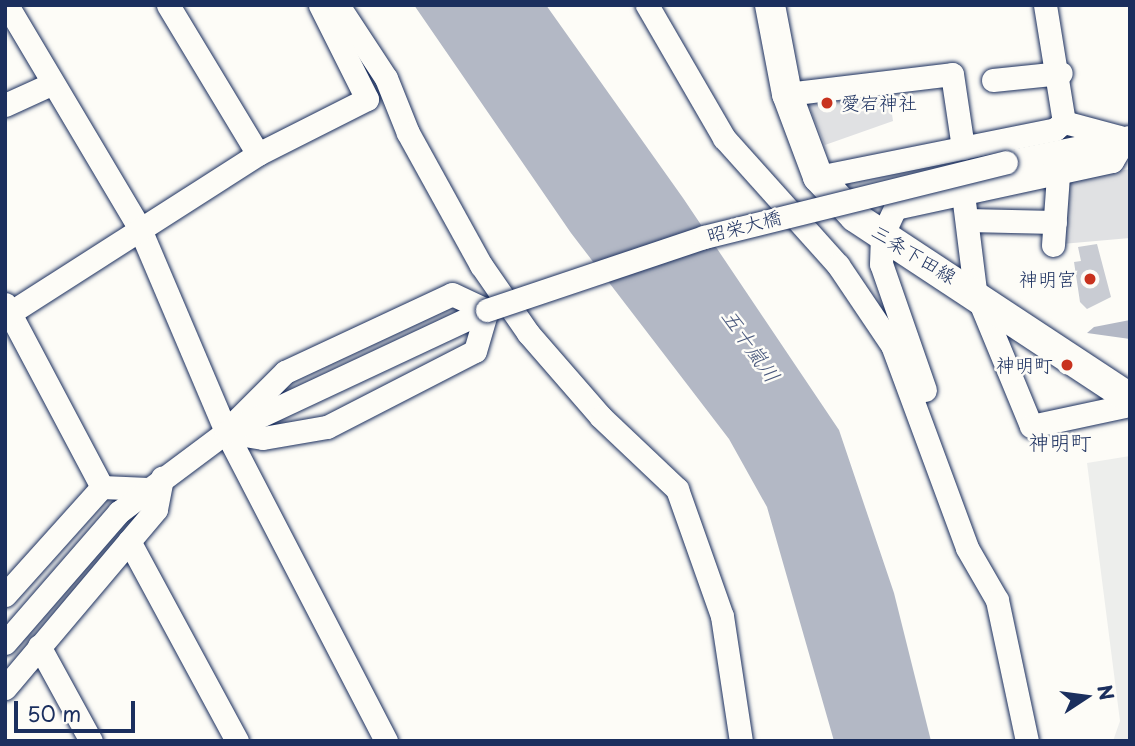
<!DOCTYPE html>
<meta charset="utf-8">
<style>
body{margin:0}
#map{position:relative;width:1135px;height:746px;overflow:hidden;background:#fdfcf7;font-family:"Playpen Sans","Klee One",sans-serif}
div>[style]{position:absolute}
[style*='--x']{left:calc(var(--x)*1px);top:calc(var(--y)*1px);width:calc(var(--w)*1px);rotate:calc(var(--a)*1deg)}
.built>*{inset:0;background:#edeeec}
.green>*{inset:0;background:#e0e1e3}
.water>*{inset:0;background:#b3b8c5}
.building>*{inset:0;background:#c9ccd3}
.roads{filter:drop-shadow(0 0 2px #1b2f5e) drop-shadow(0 0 2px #1b2f5e)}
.minor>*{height:23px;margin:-11.5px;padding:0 11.5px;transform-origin:11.5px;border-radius:11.5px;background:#fdfcf7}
.major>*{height:30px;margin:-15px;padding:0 15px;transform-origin:15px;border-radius:15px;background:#fdfcf7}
.bridges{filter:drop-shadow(0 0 2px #1b2f5e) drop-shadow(0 0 2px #1b2f5e)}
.minor-bridge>*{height:23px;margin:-11.5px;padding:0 11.5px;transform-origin:11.5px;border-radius:11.5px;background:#fdfcf7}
.dots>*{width:19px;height:19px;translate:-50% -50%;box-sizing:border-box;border:4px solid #fdfcf7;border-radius:50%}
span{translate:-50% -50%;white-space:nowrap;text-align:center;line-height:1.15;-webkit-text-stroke:5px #fdfcf7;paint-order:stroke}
.poi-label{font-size:19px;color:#1b2f5e}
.left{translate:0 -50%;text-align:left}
.right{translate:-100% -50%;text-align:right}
.street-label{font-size:19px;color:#1b2f5e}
.water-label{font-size:21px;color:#49587d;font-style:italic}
.neighbourhood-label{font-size:21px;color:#1b2f5e}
.frame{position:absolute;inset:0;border:7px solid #1b2f5e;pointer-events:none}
.north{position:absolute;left:1051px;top:662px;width:70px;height:70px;-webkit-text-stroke:5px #fdfcf7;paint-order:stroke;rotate:77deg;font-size:19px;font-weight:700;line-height:28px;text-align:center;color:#1b2f5e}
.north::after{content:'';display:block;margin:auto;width:24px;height:32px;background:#1b2f5e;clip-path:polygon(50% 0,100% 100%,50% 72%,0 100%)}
.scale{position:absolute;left:14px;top:701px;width:121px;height:32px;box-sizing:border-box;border:4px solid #1b2f5e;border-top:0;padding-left:9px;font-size:21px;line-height:24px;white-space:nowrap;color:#1b2f5e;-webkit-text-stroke:5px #fdfcf7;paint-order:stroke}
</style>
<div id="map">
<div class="built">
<div style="clip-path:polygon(1130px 456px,1130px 741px,1113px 741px,1120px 721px,1087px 463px)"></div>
</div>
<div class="green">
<div style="clip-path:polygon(888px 87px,893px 121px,825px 145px,805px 97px)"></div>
<div style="clip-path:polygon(1130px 169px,1130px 238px,1062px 244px,1067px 181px)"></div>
</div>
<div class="water">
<div style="clip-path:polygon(414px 5px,546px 5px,683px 198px,839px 430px,894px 593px,931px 741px,834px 741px,767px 507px,729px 439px,571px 233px)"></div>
<div style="clip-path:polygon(1130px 320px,1130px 339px,1087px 333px,1094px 327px)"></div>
</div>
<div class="building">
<div style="clip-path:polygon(1097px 244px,1111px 297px,1087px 309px,1080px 302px,1074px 262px,1081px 261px,1078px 247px)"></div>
</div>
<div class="roads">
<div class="minor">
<div style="--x:7;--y:5;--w:261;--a:59.3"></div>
<div style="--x:140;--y:229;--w:220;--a:67"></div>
<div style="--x:226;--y:432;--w:348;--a:62.6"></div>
<div style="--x:168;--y:5;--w:174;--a:58.9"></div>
<div style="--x:338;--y:5;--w:87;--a:56.7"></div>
<div style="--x:386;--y:78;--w:59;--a:68.2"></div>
<div style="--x:408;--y:133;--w:151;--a:61.1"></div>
<div style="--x:481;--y:265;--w:83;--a:55.3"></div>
<div style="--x:528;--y:333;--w:111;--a:49"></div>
<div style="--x:601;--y:417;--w:105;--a:43.5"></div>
<div style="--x:677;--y:489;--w:135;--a:70.5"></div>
<div style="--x:722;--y:616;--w:126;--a:81.4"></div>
<div style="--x:647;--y:5;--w:154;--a:59.9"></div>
<div style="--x:724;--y:138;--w:171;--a:48.1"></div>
<div style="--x:838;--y:265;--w:97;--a:56"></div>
<div style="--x:892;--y:345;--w:216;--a:69.7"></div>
<div style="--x:967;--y:548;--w:60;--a:60"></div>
<div style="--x:997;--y:600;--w:144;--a:78"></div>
<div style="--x:1045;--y:5;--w:119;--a:80.8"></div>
<div style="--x:993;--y:80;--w:68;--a:-5.9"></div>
<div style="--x:787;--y:94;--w:166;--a:-6.9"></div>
<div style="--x:952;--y:74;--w:75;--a:81.5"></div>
<div style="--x:5;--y:105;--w:51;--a:-24.5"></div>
<div style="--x:1064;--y:122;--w:58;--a:15"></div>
<div style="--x:1006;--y:162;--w:126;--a:-11.4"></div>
<div style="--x:818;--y:177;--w:242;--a:-11.4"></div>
<div style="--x:1055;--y:129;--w:11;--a:-38"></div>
<div style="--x:963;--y:194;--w:97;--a:82.9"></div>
<div style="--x:975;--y:290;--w:147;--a:67.6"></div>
<div style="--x:1031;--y:426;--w:101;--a:-12"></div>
<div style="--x:967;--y:220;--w:88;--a:1.3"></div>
<div style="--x:1053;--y:245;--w:70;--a:-85.9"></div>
<div style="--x:5;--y:304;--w:207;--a:62.1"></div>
<div style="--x:5;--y:316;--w:300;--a:-32.6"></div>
<div style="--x:258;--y:154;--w:122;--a:-26.8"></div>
<div style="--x:367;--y:99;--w:105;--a:-116.6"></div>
<div style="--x:925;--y:390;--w:133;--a:-109.2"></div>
<div style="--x:881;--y:264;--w:28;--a:-88"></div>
<div style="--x:882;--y:236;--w:31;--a:-65"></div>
<div style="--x:895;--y:208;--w:222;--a:-12.2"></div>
<div style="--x:1112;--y:161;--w:27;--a:-59"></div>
<div style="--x:233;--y:424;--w:74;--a:-45"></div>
<div style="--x:285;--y:372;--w:184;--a:-25"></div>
<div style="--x:452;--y:294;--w:38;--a:25"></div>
<div style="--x:226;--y:432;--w:37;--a:9"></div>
<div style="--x:263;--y:438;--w:65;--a:-9.8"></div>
<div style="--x:327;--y:427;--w:166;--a:-27.2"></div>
<div style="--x:475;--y:351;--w:43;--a:-73.7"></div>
<div style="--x:129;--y:541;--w:227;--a:61.6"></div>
<div style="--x:5;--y:595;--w:145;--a:-48.1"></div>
<div style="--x:102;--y:487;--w:46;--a:2.5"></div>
<div style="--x:5;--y:643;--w:174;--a:-49"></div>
<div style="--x:119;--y:512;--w:134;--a:-36.8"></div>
<div style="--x:226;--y:432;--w:288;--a:-25.1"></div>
<div style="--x:39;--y:646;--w:108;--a:61.3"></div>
<div style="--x:5;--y:688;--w:234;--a:-49.8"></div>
<div style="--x:156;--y:509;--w:32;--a:-79"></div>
</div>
<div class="major">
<div style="--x:770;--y:5;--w:91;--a:79.2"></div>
<div style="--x:787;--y:94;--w:89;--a:69.5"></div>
<div style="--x:818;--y:177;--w:54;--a:47.2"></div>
<div style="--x:855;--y:217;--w:329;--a:33.4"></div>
</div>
</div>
<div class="bridges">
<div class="minor-bridge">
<div style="--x:487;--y:310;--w:229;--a:-18.6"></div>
<div style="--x:704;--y:237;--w:311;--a:-13.9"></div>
</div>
</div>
<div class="dots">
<div style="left:827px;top:103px;background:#c8321e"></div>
<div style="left:1090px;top:279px;background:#c8321e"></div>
<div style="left:1067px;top:365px;background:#c8321e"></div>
</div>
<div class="poi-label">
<span class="left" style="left:841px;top:103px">愛宕神社</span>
<span class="right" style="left:1076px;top:279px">神明宮</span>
<span class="right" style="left:1053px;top:365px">神明町</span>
</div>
<div class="street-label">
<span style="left:744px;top:226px;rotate:-15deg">昭栄大橋</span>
<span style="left:914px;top:254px;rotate:31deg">三条下田線</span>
</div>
<div class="water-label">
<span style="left:752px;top:345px;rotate:55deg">五十嵐川</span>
</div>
<div class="neighbourhood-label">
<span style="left:1060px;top:441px">神明町</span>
</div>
<div class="frame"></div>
<div class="north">N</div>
<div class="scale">50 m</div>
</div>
